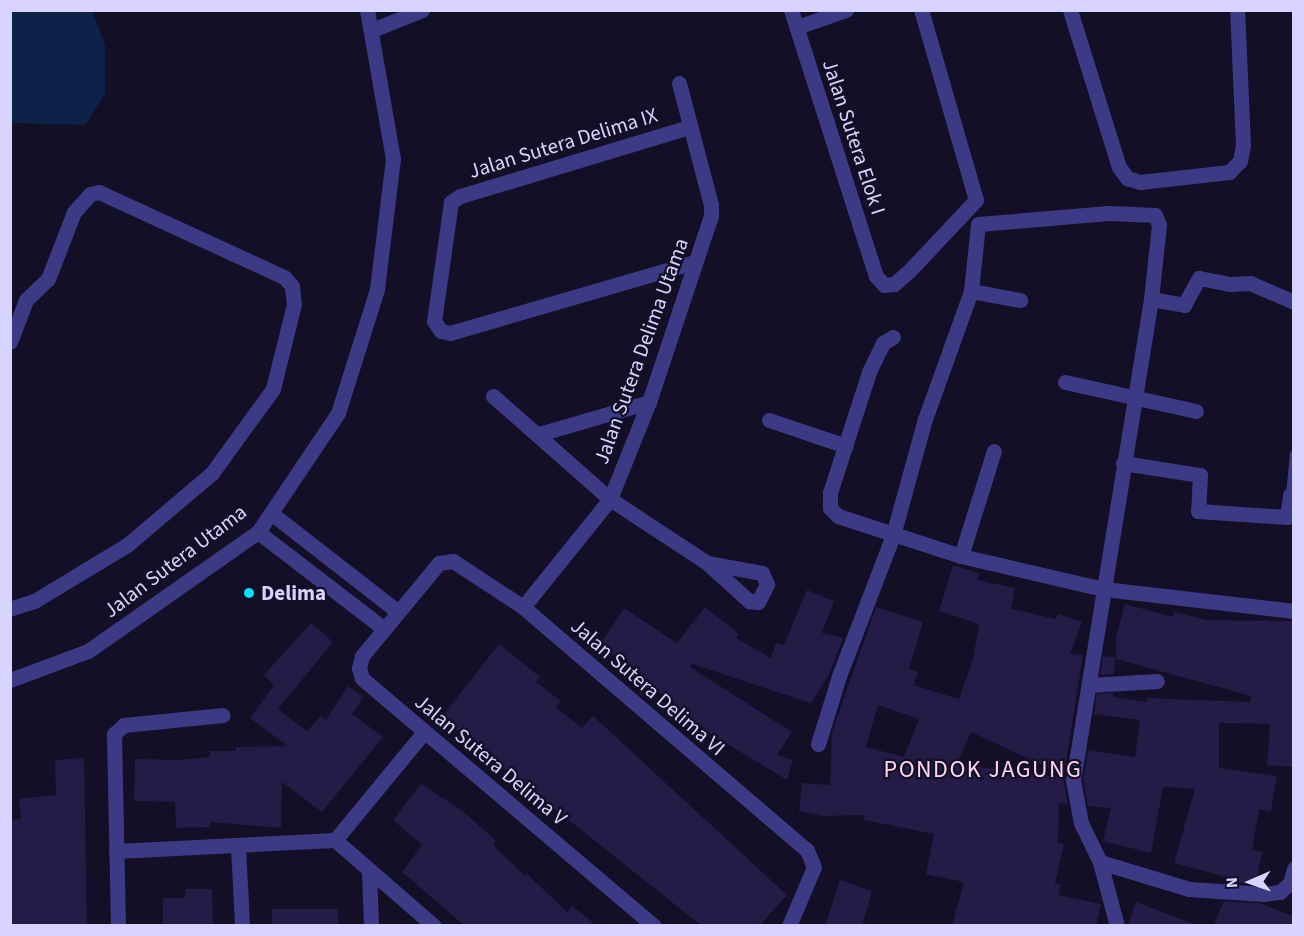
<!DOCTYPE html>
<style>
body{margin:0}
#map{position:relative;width:1304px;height:936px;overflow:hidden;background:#130f26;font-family:"Source Sans 3",sans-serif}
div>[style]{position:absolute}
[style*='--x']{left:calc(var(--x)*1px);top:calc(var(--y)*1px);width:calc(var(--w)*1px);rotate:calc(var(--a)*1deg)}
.water>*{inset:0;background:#0c2248}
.building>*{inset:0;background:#241b47;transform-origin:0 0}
.service>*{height:8px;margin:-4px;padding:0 4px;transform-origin:4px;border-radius:4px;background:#3d3a85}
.minor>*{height:15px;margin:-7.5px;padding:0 7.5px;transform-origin:7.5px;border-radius:7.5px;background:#3d3a85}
.tertiary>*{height:15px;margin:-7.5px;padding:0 7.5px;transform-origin:7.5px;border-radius:7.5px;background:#3d3a85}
.dots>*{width:16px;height:16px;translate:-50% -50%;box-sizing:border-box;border:3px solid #130f26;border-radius:50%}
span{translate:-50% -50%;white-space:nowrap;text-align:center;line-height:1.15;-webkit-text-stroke:4.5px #130f26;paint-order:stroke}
.street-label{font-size:21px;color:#d9d4ff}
.poi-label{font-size:21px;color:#d9d4ff;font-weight:700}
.left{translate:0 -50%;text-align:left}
.quarter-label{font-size:24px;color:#ffd6f0;letter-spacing:1.5px}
.frame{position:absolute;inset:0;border:12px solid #d9d4ff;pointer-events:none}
.north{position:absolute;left:1220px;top:852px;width:60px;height:60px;-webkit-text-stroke:4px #130f26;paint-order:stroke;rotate:268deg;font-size:16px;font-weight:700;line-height:24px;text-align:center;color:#d9d4ff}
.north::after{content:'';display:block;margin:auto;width:21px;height:27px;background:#d9d4ff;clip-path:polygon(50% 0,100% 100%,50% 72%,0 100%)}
</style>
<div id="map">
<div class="water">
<div style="clip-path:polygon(10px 11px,92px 11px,105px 45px,105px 94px,85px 125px,11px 123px)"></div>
</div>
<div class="building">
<div style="clip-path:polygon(evenodd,953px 565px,979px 573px,977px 580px,1015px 588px,1011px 609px,1056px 619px,1058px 614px,1082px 622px,1070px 654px,1083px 655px,1064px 775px,971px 732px,957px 764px,1063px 778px,1068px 804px,1059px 803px,1058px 843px,1064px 844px,1055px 883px,1061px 885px,1058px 895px,1101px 904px,1096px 926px,952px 926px,964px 882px,926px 874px,934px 834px,864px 820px,865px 815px,824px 816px,799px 811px,802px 783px,830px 785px,832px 732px,876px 607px,923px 622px,909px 669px,918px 672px,913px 685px,959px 699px,973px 659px,979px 624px,939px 611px,953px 565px,878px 705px,919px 719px,904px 757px,866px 747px,878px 705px)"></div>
<div style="clip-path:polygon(807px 590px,834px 601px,822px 633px,843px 638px,829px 674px,811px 703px,692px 664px,690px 667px,792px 732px,777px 755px,793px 760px,787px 780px,711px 734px,600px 645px,624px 608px,677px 643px,705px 607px,739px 634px,736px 638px,771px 658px,776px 643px,784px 645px)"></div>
<div style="clip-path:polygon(1125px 604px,1173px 617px,1174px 612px,1207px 620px,1293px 621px,1293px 767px,1267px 765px,1270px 724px,1219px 723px,1219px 768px,1277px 776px,1271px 811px,1259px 809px,1252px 850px,1262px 852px,1256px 884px,1233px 882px,1234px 879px,1174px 863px,1195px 789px,1163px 787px,1151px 853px,1103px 841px,1111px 808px,1088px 806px,1083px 780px,1088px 750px,1135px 757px,1140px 720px,1094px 714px,1097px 694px,1113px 693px,1113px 697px,1147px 702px,1147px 698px,1250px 702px,1251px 696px,1116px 659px,1116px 637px)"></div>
<div style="clip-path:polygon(311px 623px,333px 642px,278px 709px,307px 731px,321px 716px,326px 720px,348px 686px,364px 697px,352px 714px,383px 737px,322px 812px,282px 782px,281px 828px,210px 822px,210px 827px,176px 828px,175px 802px,134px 801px,135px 759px,179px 760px,210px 757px,210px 751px,236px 751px,236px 747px,288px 746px,250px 718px,274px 685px,264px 675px)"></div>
<div style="clip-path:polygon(499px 644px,540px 677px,536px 682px,561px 701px,556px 708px,582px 728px,593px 716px,787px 895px,759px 926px,702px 926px,441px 718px)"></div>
<div style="clip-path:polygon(1103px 656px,1115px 657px,1114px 674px,1100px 675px)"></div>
<div style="clip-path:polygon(84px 758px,87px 926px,10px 926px,10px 820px,21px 819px,19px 799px,56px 795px,55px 760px)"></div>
<div style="clip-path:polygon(421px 784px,463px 811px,496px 841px,493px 845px,524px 875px,526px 873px,567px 912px,572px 906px,597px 926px,465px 926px,402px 872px,422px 845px,393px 820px)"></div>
<div style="clip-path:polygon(840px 880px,872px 891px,862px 926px,825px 926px)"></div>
<div style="clip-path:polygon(185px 889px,212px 889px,213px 924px,163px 925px,163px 898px,185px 898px)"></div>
<div style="clip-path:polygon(1224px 901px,1259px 903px,1293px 916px,1293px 926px,1213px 926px)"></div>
<div style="clip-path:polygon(1136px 902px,1194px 924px,1194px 926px,1128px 926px)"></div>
<div style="left:338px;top:909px;width:17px;height:66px;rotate:90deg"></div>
</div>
<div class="service">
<div style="--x:1290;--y:495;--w:41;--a:-84.4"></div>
</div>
<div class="minor">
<div style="--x:791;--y:10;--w:279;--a:72.3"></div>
<div style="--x:876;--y:276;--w:12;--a:48"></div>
<div style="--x:884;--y:285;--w:10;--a:-6"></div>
<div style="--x:894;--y:284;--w:21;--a:-41"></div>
<div style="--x:910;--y:270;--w:96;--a:-46.7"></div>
<div style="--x:976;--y:200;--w:198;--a:-106.1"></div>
<div style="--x:1070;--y:10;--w:164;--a:72.7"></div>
<div style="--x:1119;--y:167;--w:14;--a:54"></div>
<div style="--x:1127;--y:178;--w:14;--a:17"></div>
<div style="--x:1140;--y:182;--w:90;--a:-6.4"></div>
<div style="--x:1229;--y:172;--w:16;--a:-45"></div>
<div style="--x:1240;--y:161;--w:16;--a:-79"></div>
<div style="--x:1243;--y:145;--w:135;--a:-92.5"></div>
<div style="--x:797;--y:27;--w:52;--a:-19.1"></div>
<div style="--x:372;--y:30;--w:54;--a:-21.8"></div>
<div style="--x:689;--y:127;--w:239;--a:163.2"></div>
<div style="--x:460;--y:196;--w:11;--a:146"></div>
<div style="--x:451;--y:202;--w:120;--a:98.1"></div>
<div style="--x:434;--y:321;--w:12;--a:55"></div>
<div style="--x:441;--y:331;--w:9;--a:13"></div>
<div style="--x:450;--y:333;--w:255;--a:-16.2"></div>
<div style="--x:971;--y:291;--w:50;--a:10.4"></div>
<div style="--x:1151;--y:299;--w:34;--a:10"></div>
<div style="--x:1184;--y:305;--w:31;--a:-61"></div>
<div style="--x:1199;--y:278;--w:32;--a:11"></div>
<div style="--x:1230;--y:284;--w:20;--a:-3"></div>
<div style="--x:1250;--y:283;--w:48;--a:23.4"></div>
<div style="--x:893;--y:337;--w:12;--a:149"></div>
<div style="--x:883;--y:343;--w:32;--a:116"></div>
<div style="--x:869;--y:372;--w:127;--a:107.9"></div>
<div style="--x:830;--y:493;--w:15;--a:90"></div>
<div style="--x:830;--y:508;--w:11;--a:45"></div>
<div style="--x:838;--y:516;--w:129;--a:18"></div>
<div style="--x:961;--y:556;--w:147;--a:13"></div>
<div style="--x:1104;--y:589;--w:191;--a:6.6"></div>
<div style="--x:10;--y:342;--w:45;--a:-69.1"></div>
<div style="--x:26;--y:300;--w:30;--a:-44"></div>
<div style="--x:48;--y:279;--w:72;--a:-68.8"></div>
<div style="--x:74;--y:212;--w:24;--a:-48"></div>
<div style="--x:90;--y:194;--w:9;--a:-13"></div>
<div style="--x:99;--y:192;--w:204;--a:24.7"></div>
<div style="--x:284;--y:277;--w:12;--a:48"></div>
<div style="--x:292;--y:286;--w:18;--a:84"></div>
<div style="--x:294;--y:304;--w:88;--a:103.9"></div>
<div style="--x:273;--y:389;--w:104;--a:126"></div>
<div style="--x:212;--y:473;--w:111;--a:139.7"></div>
<div style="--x:127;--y:545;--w:109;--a:148.9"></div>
<div style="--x:34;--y:601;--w:25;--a:162"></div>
<div style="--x:1065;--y:382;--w:134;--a:12.5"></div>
<div style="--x:493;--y:396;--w:156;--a:41.4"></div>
<div style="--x:610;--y:499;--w:116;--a:33.4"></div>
<div style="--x:707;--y:563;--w:57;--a:42.1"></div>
<div style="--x:749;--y:601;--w:9;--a:6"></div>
<div style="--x:758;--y:602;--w:20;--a:-63"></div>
<div style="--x:767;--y:584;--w:12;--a:-114"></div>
<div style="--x:762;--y:573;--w:56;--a:-169.7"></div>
<div style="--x:769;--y:420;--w:81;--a:18.7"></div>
<div style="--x:539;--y:434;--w:115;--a:-16.2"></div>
<div style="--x:1123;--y:463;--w:78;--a:8.9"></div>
<div style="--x:1200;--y:475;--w:36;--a:93"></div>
<div style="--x:1198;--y:511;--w:89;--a:3.9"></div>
<div style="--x:1287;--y:517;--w:22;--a:-82"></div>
<div style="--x:1290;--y:495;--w:4;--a:14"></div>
<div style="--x:271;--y:513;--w:160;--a:37.9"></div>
<div style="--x:258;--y:532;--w:158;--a:37.5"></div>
<div style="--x:961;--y:556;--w:110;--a:-72.6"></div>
<div style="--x:523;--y:607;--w:139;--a:-51.1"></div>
<div style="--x:610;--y:499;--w:105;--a:-68.1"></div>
<div style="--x:649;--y:402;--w:196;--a:-71.6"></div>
<div style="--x:711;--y:216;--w:11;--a:-90"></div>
<div style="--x:711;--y:205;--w:126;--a:-104.7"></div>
<div style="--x:1090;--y:685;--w:67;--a:-3.4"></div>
<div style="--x:818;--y:744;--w:71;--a:-72.8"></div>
<div style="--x:839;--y:676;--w:151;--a:-69"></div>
<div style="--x:893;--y:535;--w:120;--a:-74.6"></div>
<div style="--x:925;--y:419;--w:136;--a:-70.2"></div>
<div style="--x:971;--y:291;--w:67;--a:-84"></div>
<div style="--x:978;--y:224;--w:131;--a:-4.8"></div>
<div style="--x:1109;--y:213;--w:46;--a:2.5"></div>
<div style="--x:1155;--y:215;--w:11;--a:68"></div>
<div style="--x:1159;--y:225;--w:74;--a:96.2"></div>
<div style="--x:1151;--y:299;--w:487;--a:99.2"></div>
<div style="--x:1073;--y:780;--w:44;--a:79.5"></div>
<div style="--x:1081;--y:823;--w:43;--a:64"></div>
<div style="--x:1100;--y:862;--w:66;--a:75.1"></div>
<div style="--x:335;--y:840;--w:131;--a:41"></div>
<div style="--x:238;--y:846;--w:80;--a:87.1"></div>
<div style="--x:116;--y:851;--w:219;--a:-2.9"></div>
<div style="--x:335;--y:840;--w:140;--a:-50.5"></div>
<div style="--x:1100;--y:862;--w:93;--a:16.9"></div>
<div style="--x:1189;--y:889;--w:74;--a:3.9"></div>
<div style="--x:1263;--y:894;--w:17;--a:-7"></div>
<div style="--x:1280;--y:892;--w:13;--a:-42"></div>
<div style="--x:1290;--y:883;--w:15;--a:-74"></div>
<div style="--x:369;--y:871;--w:55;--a:87.9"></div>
<div style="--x:118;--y:926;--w:192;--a:-91.2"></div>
<div style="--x:114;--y:734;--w:13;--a:-42"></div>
<div style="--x:124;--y:725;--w:99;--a:-5.8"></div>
<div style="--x:654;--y:926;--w:383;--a:-139.7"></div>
<div style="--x:362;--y:678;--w:10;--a:-107"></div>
<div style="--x:359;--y:668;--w:12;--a:-76"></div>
<div style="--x:362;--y:656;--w:121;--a:-50.4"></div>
<div style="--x:439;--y:563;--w:14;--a:-8"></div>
<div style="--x:453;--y:561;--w:84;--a:33.3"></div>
<div style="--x:523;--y:607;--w:374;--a:40.6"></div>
<div style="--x:807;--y:850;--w:18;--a:68"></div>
<div style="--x:814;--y:867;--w:64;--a:113"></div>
</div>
<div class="tertiary">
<div style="--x:10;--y:680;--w:83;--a:-20.4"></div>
<div style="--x:88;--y:651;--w:208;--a:-35"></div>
<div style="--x:258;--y:532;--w:143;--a:-56.1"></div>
<div style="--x:338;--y:413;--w:130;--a:-72.5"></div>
<div style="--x:377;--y:289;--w:131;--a:-83"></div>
<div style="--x:393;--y:159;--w:151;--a:-99.9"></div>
</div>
<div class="dots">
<div style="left:249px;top:593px;background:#00e5ff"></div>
</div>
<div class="street-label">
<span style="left:854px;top:137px;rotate:72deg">Jalan Sutera Elok I</span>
<span style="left:563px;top:143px;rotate:-17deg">Jalan Sutera Delima IX</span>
<span style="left:641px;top:351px;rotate:-70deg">Jalan Sutera Delima Utama</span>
<span style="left:175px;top:561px;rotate:-37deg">Jalan Sutera Utama</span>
<span style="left:648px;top:687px;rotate:41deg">Jalan Sutera Delima VI</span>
<span style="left:491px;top:760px;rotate:40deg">Jalan Sutera Delima V</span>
</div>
<div class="poi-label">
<span class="left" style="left:261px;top:593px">Delima</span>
</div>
<div class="quarter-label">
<span style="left:983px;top:770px">PONDOK JAGUNG</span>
</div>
<div class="frame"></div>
<div class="north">N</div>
</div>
